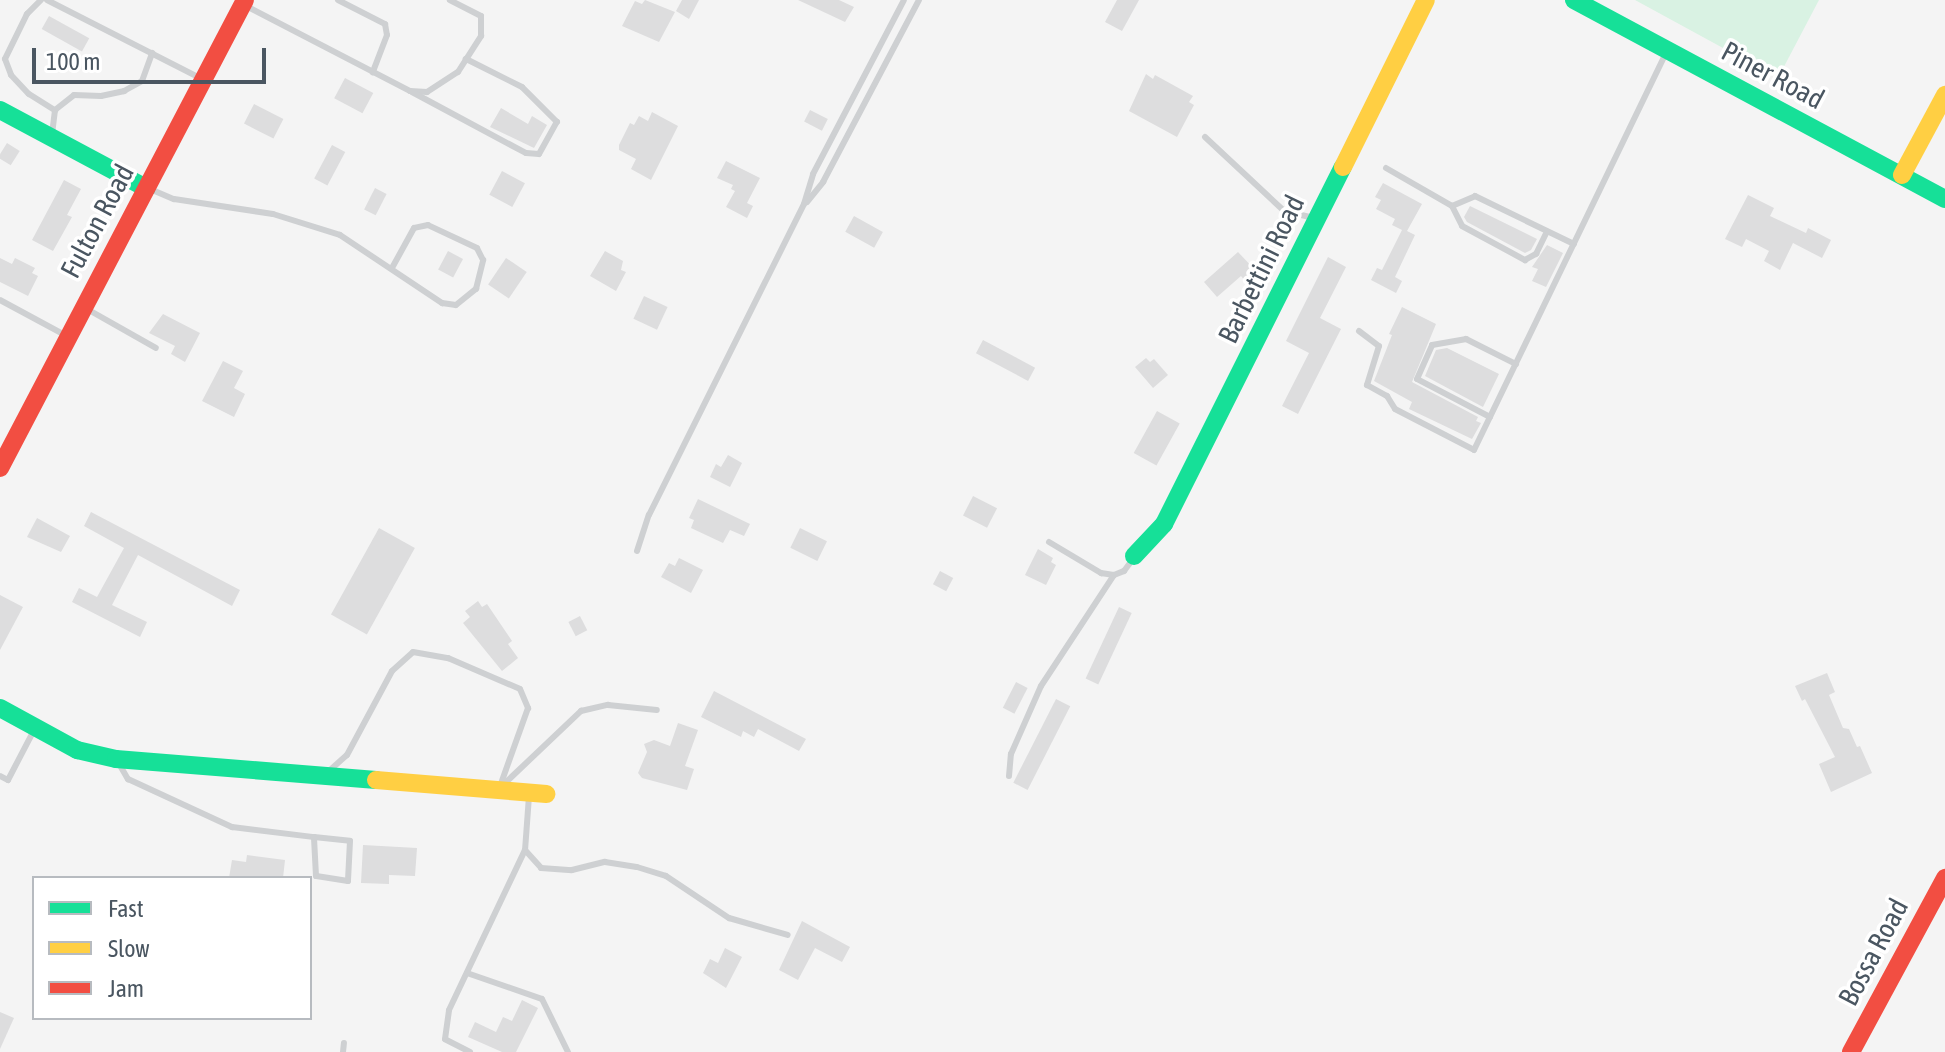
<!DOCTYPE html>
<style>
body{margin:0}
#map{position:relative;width:1945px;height:1052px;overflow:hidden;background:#f4f4f4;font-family:"Asap Condensed",sans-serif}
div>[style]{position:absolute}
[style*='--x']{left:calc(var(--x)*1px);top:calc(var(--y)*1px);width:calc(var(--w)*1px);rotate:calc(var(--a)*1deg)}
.green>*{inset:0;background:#d9f2e3}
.building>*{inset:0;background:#ddddde;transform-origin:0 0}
.lane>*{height:6px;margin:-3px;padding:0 3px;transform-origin:3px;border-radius:3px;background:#ced0d2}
.fast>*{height:18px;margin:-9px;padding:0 9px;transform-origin:9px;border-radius:9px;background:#16e098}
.slow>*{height:18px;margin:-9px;padding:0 9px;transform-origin:9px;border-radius:9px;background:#ffcf43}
.jam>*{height:18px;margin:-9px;padding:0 9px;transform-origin:9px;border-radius:9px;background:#f24e42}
span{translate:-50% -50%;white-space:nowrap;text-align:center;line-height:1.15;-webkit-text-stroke:7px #fff;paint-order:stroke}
.street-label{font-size:28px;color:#4a5661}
.legend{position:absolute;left:32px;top:876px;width:280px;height:144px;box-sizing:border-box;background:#fff;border:2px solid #b7bbc0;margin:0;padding:10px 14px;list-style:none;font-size:24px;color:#4a5661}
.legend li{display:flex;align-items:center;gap:16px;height:40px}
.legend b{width:40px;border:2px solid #b7bbc0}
.scale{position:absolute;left:32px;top:48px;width:234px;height:36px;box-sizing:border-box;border:4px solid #4a5661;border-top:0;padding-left:10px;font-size:24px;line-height:28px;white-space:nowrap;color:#4a5661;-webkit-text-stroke:6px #fff;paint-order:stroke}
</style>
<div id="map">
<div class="green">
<div style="clip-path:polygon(1635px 0,1819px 0,1778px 78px)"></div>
</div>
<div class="building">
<div style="clip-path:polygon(645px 0,675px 12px,659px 42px,622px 26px,635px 1px,642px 4px)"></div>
<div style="clip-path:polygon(682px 0,699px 0,689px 19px,676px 11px)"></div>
<div style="clip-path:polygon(798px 0,839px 0,854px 7px,845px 22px)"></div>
<div style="clip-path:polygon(1117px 0,1139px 0,1122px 31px,1105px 22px)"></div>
<div style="left:49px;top:16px;width:46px;height:15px;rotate:29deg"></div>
<div style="clip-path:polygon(1146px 74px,1153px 79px,1155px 75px,1193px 96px,1189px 102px,1194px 105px,1177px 137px,1129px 111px)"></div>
<div style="left:345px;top:78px;width:32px;height:23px;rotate:28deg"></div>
<div style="left:254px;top:104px;width:33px;height:22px;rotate:27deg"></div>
<div style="clip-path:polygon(501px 108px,528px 124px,532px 116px,547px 125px,534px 148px,490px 127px)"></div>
<div style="left:810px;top:110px;width:20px;height:13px;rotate:27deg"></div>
<div style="clip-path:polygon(652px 112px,678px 126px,651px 180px,631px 169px,636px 159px,619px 150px,619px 145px,630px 123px,634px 125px,639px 116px,648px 121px)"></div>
<div style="left:7px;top:143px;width:15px;height:17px;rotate:32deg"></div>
<div style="left:332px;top:145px;width:15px;height:38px;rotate:28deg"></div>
<div style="clip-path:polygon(726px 161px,760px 178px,747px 203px,753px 206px,747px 218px,726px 207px,735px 191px,731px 189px,733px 185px,717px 178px)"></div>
<div style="left:502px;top:171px;width:26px;height:27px;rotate:28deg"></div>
<div style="clip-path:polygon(64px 180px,81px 189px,67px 215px,72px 217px,53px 251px,32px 240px)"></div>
<div style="clip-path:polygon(1383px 183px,1422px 204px,1407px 231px,1415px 235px,1395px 277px,1402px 281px,1396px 293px,1371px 280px,1377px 268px,1382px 270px,1402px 230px,1392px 225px,1395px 219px,1376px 209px,1381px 200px,1375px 197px)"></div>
<div style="left:375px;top:188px;width:13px;height:24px;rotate:27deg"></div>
<div style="clip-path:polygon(1748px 195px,1774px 208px,1770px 216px,1806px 233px,1808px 228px,1831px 240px,1822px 258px,1793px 243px,1780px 270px,1764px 261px,1769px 251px,1746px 239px,1742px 247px,1725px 239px)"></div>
<div style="clip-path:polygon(1470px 206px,1537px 239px,1531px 250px,1525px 253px,1467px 222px,1464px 217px)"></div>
<div style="left:854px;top:216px;width:33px;height:18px;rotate:29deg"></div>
<div style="clip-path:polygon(1547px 245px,1563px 253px,1546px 287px,1532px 281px,1538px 269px,1532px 267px)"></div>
<div style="left:448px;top:251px;width:17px;height:21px;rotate:28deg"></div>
<div style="clip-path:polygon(605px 251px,623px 261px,621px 270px,626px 272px,616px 291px,590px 276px)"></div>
<div style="clip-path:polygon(1238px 252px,1257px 272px,1270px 281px,1256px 294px,1241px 276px,1217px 297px,1204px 282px)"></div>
<div style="clip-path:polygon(1328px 257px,1346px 267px,1320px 318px,1341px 329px,1298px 414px,1282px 406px,1309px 353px,1286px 341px)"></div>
<div style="clip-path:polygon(0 258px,12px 264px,15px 258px,35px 268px,32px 273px,38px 276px,28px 296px,0 282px)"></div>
<div style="left:506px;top:258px;width:25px;height:32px;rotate:34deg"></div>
<div style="left:644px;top:296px;width:26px;height:25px;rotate:25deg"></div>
<div style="clip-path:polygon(1402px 307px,1436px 324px,1412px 382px,1478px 417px,1476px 421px,1481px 423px,1472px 439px,1409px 409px,1412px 402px,1374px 381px,1392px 335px,1389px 334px)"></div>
<div style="clip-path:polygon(163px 314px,200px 333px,185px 362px,171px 354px,175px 346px,149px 333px)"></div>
<div style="left:983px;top:340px;width:59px;height:15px;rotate:28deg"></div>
<div style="clip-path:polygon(1447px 348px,1499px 374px,1483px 407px,1425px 376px,1436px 350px)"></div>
<div style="clip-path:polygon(1146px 358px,1150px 362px,1154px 359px,1168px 375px,1153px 388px,1135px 367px)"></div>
<div style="clip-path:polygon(223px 361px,243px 371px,234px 388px,245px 394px,234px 417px,202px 401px)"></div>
<div style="left:1157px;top:411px;width:26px;height:48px;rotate:29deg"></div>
<div style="clip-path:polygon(728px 455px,742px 463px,730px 487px,710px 477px,716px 464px,721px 467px)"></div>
<div style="left:973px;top:496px;width:27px;height:22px;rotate:27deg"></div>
<div style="clip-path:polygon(698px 499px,750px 524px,744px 536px,730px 530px,723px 543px,691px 528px,694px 520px,689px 518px)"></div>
<div style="clip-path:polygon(91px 512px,240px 590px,232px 606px,138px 555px,112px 605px,147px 622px,140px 637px,72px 602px,79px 588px,97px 597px,124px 548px,84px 526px)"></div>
<div style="clip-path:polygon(37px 518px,70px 536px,61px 552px,27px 537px)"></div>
<div style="left:379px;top:528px;width:41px;height:99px;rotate:29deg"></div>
<div style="left:800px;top:528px;width:30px;height:22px;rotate:26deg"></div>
<div style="clip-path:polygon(1038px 549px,1053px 558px,1051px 562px,1056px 565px,1046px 585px,1025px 575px)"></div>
<div style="clip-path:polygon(679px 558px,703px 570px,691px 593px,661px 577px,669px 563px,675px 566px)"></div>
<div style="left:940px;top:571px;width:15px;height:15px;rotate:28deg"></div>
<div style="clip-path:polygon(0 595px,23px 607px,0 650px)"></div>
<div style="clip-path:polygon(478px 601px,482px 607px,487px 604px,512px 641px,508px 644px,518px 658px,502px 671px,463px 623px,470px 617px,465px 611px)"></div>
<div style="left:1119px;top:607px;width:14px;height:79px;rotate:25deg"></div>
<div style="left:580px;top:616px;width:16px;height:13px;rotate:63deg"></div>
<div style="clip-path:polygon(1827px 673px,1835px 692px,1829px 695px,1843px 728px,1849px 729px,1857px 747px,1860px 746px,1872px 773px,1831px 792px,1819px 764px,1835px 757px,1805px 699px,1802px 701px,1795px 686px)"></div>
<div style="left:1016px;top:682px;width:13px;height:29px;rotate:27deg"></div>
<div style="clip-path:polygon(714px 691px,806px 739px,799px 751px,758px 729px,754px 737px,743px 731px,741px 737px,701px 717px)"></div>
<div style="left:1056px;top:699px;width:16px;height:94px;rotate:27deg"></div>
<div style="clip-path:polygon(678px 723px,698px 730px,685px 766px,694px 769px,687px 790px,642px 778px,638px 773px,647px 752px,644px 744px,654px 740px,670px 746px)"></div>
<div style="clip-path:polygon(363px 845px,417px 848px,415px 876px,389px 875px,389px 884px,361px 883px)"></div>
<div style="clip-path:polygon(247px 855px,285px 860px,283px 878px,229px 878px,232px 860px,246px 862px)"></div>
<div style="clip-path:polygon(802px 921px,850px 947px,842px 962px,815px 948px,798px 980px,779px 970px)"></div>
<div style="clip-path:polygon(725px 948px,742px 957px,726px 988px,703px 973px,710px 959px,718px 963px)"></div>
<div style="clip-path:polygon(522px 1000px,538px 1008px,516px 1052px,502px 1052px,468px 1037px,475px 1022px,496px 1032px,503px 1017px,512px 1021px)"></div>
<div style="clip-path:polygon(0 1012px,14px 1018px,0 1049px)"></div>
</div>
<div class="lane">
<div style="--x:41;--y:0;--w:20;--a:135"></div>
<div style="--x:27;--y:14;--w:50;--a:116.1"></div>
<div style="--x:5;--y:59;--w:17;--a:69"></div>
<div style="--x:11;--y:75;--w:26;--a:47"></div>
<div style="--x:29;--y:94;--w:31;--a:32"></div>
<div style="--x:55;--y:110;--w:24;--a:97"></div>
<div style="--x:47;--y:0;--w:172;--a:27"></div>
<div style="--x:338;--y:0;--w:53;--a:27.1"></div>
<div style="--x:385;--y:24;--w:11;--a:80"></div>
<div style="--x:387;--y:35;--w:40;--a:111"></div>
<div style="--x:246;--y:6;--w:185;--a:27.4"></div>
<div style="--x:410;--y:91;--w:17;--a:3"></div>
<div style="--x:427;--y:92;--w:37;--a:-33"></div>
<div style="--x:458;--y:72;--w:43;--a:-57.4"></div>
<div style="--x:481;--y:36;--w:20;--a:-90"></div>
<div style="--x:481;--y:16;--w:35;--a:-153"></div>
<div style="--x:412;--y:92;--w:129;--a:28.2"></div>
<div style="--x:526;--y:153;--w:13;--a:4"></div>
<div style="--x:539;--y:154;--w:37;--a:-61"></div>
<div style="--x:557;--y:122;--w:49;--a:-135"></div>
<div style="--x:522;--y:87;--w:63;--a:-153.4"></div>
<div style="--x:55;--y:110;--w:24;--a:-38"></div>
<div style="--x:74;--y:95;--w:27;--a:2"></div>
<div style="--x:101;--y:96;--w:24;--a:-12"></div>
<div style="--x:124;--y:91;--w:21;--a:-29"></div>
<div style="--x:142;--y:81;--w:30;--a:-70"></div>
<div style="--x:1205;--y:137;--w:108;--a:43.1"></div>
<div style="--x:1284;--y:211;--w:31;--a:13"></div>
<div style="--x:1386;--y:168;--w:76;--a:29.9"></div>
<div style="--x:1452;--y:206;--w:25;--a:-23"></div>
<div style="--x:1475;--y:196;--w:110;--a:25.9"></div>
<div style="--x:150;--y:189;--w:26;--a:23"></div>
<div style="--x:174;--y:199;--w:100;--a:8.6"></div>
<div style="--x:273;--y:214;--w:70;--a:17.4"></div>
<div style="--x:340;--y:235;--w:123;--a:33.7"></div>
<div style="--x:442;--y:303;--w:14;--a:8"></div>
<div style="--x:456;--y:305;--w:26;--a:-39"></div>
<div style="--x:476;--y:289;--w:30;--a:-76"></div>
<div style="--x:483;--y:260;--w:13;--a:-117"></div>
<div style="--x:477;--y:248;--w:54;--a:-154.9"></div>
<div style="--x:428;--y:225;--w:14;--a:168"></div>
<div style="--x:414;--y:228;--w:46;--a:118.8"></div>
<div style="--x:807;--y:202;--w:26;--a:-51"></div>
<div style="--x:823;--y:182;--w:206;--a:-62.2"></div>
<div style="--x:1452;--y:206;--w:22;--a:63"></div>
<div style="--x:1462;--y:226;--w:72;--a:28.4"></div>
<div style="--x:1525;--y:260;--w:13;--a:-29"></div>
<div style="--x:1536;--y:254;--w:25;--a:-64"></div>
<div style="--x:0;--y:300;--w:74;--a:28.3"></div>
<div style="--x:87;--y:309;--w:79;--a:29.5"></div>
<div style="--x:1359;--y:331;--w:25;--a:37"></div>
<div style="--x:1379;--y:346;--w:41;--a:107.1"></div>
<div style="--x:1367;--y:385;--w:23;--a:29"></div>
<div style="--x:1387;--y:396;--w:15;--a:58"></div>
<div style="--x:1395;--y:409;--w:89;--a:27.4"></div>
<div style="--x:1474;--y:450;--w:441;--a:-64.2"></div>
<div style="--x:1490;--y:417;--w:82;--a:-152.5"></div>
<div style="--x:1417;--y:379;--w:37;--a:-66"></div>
<div style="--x:1432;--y:345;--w:35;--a:-10"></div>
<div style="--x:1466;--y:339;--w:56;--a:26.6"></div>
<div style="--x:1049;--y:542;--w:61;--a:30.8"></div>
<div style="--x:1101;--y:573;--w:13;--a:9"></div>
<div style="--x:1114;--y:575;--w:11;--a:-22"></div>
<div style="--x:1124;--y:571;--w:15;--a:-53"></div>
<div style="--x:637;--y:551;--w:38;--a:-72"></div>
<div style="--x:649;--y:515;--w:347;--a:-63.5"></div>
<div style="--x:804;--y:204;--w:31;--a:-73"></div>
<div style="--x:813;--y:174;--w:196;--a:-62.4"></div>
<div style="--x:118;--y:762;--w:20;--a:60"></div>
<div style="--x:128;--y:779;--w:115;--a:24.8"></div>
<div style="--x:232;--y:827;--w:83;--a:7"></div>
<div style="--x:314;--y:837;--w:36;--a:6"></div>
<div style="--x:350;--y:841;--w:40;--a:92.9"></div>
<div style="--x:348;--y:881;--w:32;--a:-171"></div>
<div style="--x:316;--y:876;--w:39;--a:-93"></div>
<div style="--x:329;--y:771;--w:24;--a:-42"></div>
<div style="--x:347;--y:755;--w:95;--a:-61.8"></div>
<div style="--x:392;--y:671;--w:28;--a:-42"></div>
<div style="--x:413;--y:652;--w:36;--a:10"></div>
<div style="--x:448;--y:658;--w:78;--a:23.3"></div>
<div style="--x:520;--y:689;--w:21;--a:67"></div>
<div style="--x:528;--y:708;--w:83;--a:109.7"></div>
<div style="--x:0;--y:776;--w:9;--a:27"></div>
<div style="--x:8;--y:780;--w:56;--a:-62.5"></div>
<div style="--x:1009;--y:776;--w:22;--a:-85"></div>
<div style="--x:1011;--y:754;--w:74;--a:-66.2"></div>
<div style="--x:1041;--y:686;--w:133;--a:-56.7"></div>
<div style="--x:503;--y:785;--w:108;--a:-43.5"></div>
<div style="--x:581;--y:711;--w:28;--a:-13"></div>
<div style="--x:608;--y:705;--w:49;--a:5.8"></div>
<div style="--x:529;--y:796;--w:54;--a:94.2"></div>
<div style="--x:525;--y:850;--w:24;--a:48"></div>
<div style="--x:541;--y:868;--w:31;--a:4"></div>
<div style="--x:572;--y:870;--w:34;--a:-14"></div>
<div style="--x:605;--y:862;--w:32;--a:9"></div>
<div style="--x:637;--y:867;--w:30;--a:17"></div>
<div style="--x:666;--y:876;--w:76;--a:33.7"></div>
<div style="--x:729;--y:918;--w:61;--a:16.1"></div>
<div style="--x:467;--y:973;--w:79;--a:19.1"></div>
<div style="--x:542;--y:999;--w:59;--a:63.9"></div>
<div style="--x:343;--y:1052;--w:9;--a:-84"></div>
<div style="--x:470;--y:1052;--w:28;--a:-153"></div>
<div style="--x:445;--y:1039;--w:29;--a:-82"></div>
<div style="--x:449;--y:1010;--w:177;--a:-64.6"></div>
</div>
<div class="fast">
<div style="--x:1574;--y:0;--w:421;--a:28.2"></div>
<div style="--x:0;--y:110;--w:166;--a:28.1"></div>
<div style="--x:1134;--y:556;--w:44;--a:-46.8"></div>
<div style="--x:1164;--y:524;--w:399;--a:-63.4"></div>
<div style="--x:0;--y:708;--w:88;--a:28.6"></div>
<div style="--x:77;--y:750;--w:40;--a:13"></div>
<div style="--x:116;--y:759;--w:261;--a:4.6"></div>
</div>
<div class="slow">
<div style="--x:1343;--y:167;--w:186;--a:-63.6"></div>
<div style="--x:1902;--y:175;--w:91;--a:-61.7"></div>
<div style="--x:376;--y:780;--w:171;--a:4.7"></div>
</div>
<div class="jam">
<div style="--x:0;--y:468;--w:528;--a:-62.37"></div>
<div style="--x:1851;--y:1052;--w:198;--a:-61.6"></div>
</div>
<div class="street-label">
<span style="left:1773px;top:75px;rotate:28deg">Piner Road</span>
<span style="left:97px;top:221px;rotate:-62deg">Fulton Road</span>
<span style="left:1261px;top:269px;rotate:-64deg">Barbettini Road</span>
<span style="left:1873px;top:952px;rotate:-62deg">Bossa Road</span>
</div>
<ul class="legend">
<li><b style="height:10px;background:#16e098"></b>Fast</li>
<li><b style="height:10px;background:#ffcf43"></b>Slow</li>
<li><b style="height:10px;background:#f24e42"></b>Jam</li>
</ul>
<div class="scale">100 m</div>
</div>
